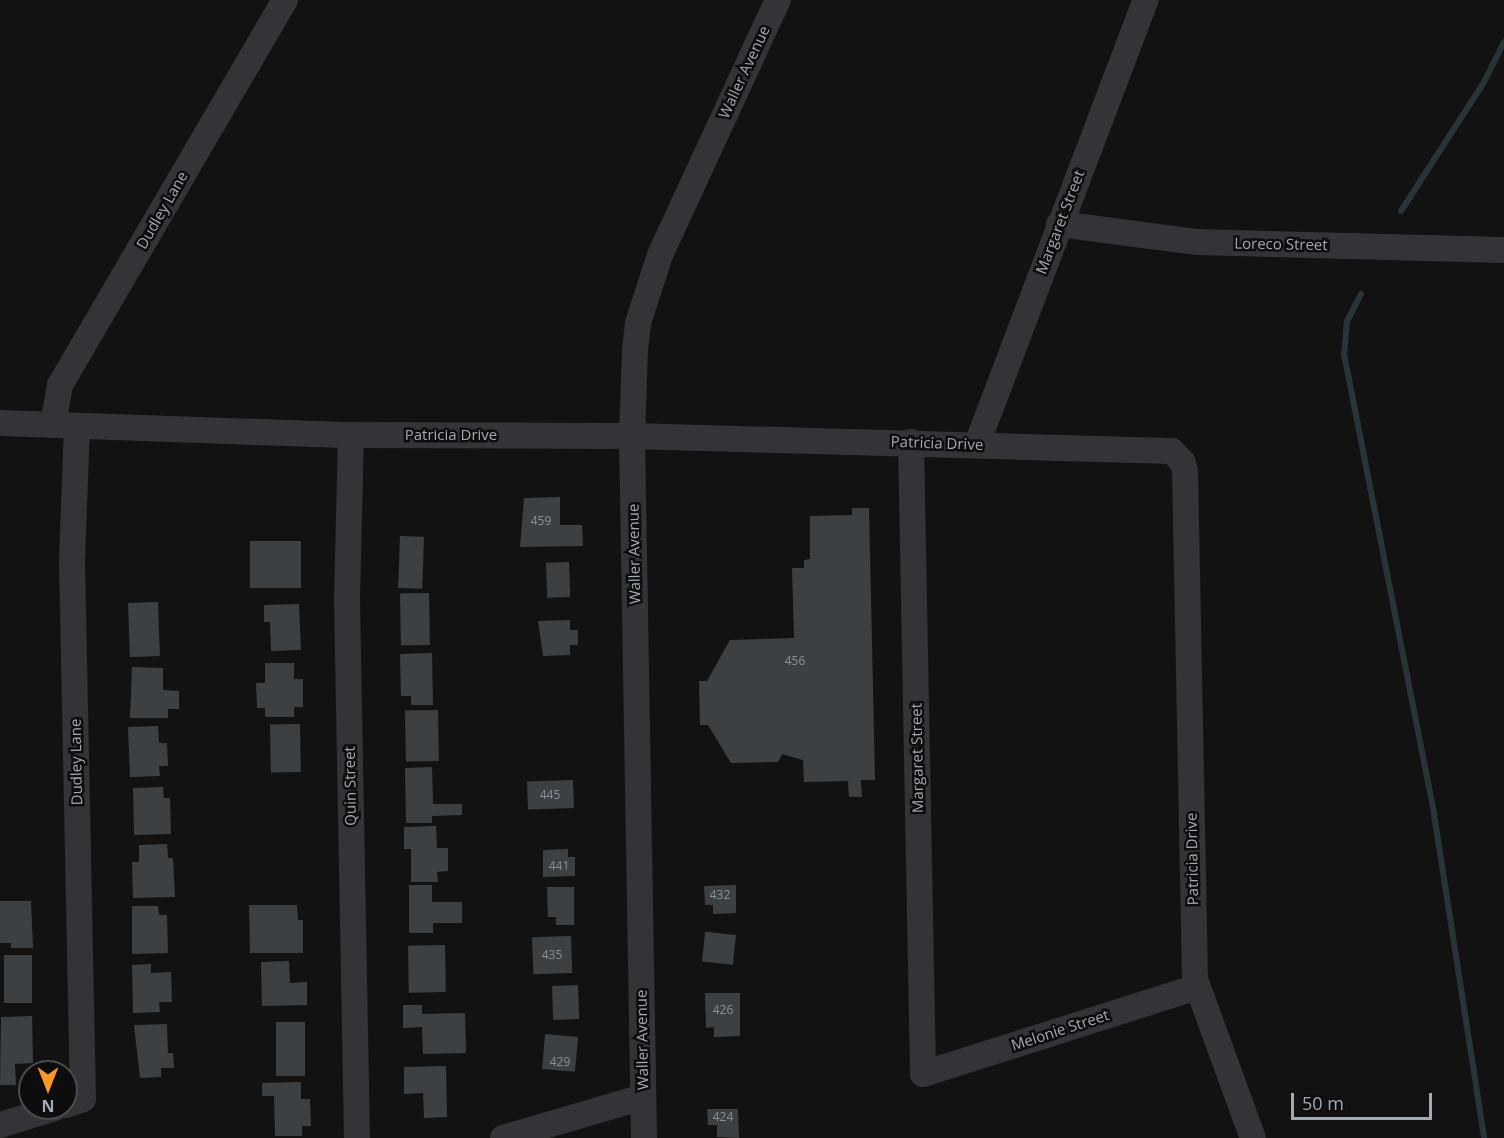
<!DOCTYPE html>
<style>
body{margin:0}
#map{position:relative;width:1504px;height:1138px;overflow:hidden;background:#121213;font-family:"Open Sans",sans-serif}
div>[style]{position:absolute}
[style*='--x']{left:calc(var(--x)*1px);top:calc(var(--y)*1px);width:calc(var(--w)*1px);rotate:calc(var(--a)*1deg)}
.stream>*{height:6px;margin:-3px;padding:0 3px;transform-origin:3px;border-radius:3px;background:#293439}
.building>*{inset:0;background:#3d4043;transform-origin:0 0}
.minor>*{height:26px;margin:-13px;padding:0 13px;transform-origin:13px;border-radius:13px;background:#323438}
span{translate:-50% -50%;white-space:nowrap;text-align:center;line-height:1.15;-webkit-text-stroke:5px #0d0d0e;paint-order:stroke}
.number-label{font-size:12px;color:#899098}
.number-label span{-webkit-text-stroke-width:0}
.street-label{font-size:15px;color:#a2aab5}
.north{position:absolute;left:18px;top:1060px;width:60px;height:60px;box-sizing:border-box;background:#0d0d0e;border:2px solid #494c51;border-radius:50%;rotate:180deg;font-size:16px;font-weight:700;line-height:24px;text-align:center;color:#a2aab5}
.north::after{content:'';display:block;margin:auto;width:21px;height:27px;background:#fb9922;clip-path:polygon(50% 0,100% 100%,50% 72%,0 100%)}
.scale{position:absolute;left:1291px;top:1093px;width:141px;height:27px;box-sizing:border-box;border:3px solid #a2aab5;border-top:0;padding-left:8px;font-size:18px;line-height:21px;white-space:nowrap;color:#a2aab5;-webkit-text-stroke:4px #0d0d0e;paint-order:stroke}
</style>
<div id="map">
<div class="stream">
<div style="--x:1401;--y:211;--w:153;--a:-57.2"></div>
<div style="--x:1484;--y:82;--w:45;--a:-63.4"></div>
<div style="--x:1361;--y:294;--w:30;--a:117"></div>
<div style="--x:1347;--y:321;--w:33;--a:95"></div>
<div style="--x:1344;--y:354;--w:469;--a:78.9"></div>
<div style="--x:1434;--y:814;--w:328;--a:81.2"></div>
</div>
<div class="building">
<div style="clip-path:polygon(560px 497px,560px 525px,582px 525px,583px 546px,520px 547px,524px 498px)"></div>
<div style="clip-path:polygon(852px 508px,869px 508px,875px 780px,861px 780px,862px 797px,849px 797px,848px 781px,804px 782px,803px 760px,782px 754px,778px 762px,731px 763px,708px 725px,700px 725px,699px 681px,707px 681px,730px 640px,794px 638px,792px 568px,804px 568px,804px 560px,810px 559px,810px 516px,852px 515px)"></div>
<div style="left:400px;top:536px;width:24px;height:52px;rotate:2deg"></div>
<div style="left:250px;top:541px;width:51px;height:47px"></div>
<div style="left:569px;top:562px;width:35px;height:23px;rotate:88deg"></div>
<div style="left:429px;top:593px;width:52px;height:29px;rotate:89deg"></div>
<div style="left:158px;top:602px;width:54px;height:30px;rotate:88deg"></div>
<div style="clip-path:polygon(299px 604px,301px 650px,271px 651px,270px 622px,264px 622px,264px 605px)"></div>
<div style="clip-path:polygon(570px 620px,570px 630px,578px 630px,578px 645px,570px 645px,570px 655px,543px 656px,538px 621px)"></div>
<div style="clip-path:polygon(432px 653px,433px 705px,411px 705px,411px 696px,401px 696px,400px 654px)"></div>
<div style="clip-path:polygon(265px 663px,294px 663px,294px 679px,303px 679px,303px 707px,294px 707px,294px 717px,265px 717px,265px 708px,257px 708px,256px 683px,265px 683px)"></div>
<div style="clip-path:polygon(132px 667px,163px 668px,163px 690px,179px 691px,179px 709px,168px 709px,168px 718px,130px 718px)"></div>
<div style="left:438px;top:710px;width:51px;height:33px;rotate:89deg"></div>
<div style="left:300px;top:724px;width:48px;height:30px;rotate:89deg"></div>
<div style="clip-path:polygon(158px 726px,159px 743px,167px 743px,168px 766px,159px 766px,160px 776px,130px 777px,128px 727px)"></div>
<div style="clip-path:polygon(432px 767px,433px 804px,462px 804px,462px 815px,432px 816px,432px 823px,406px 823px,405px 768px)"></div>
<div style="left:573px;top:780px;width:28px;height:46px;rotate:88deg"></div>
<div style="clip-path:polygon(163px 787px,164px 798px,170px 798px,171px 834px,134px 835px,133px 788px)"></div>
<div style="clip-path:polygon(436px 826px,437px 848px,448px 848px,448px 871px,437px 872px,438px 882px,411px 882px,411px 849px,404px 849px,404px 827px)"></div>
<div style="clip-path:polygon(167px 844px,168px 858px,173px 858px,175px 897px,133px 898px,132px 862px,139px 862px,139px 845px)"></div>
<div style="clip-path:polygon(568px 849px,568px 857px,575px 857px,575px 876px,543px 877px,543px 850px)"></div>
<div style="clip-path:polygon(409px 885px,432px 885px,432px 902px,462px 902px,462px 923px,433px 923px,433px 933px,409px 933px)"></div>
<div style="clip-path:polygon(736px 885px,736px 913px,713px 914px,713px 905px,705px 905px,704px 886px)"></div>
<div style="clip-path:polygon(547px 887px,574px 887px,574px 925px,556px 925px,556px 917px,548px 917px)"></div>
<div style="clip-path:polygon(0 901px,31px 901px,33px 948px,11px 948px,11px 943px,0 943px)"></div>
<div style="clip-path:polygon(249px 905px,297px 905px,298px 920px,303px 920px,303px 953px,250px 953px)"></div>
<div style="clip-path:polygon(132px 906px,158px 906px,159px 915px,167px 915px,168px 953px,132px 954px)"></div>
<div style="left:736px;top:935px;width:30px;height:31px;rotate:96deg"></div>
<div style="left:571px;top:936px;width:37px;height:39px;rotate:88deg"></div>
<div style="left:445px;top:945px;width:47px;height:37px;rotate:89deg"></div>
<div style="left:4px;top:955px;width:28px;height:48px"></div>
<div style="clip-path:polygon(289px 961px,290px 983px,307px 982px,307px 1005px,262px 1006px,261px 962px)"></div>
<div style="clip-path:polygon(151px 964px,151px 973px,171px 972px,172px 1002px,159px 1002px,160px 1012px,133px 1013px,132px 965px)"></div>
<div style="left:578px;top:985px;width:34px;height:26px;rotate:88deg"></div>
<div style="clip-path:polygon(705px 993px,740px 993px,740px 1036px,714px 1037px,714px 1027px,706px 1028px)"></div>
<div style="clip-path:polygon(403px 1005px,422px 1005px,422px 1014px,465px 1013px,466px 1053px,423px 1054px,422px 1027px,403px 1028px)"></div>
<div style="clip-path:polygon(32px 1016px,33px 1063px,15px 1064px,16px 1085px,0 1085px,1px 1017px)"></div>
<div style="left:276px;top:1022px;width:29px;height:54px"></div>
<div style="clip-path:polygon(167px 1024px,168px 1053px,173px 1053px,174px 1068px,161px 1068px,161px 1077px,140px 1078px,134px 1025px)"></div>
<div style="left:578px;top:1037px;width:35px;height:33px;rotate:95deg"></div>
<div style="clip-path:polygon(446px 1066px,447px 1117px,424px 1118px,423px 1093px,404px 1094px,404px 1067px)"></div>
<div style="clip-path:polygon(301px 1082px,301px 1099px,310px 1099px,311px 1126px,302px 1126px,302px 1136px,275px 1136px,274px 1096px,262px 1096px,262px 1083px)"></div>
<div style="clip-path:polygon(707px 1109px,738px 1109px,739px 1138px,717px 1137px,717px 1125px,708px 1125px)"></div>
</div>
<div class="minor">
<div style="--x:1059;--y:224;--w:140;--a:7.4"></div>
<div style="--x:1198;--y:242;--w:306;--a:1.5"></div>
<div style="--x:0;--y:423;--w:351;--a:2"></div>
<div style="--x:351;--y:435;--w:281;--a:0.2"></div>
<div style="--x:632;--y:436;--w:540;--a:1.59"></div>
<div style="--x:1172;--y:451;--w:16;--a:47"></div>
<div style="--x:1183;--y:463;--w:8;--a:76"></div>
<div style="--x:1185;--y:471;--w:508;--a:88.87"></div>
<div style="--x:1195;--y:979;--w:169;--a:70"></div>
<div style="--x:53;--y:425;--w:41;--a:-80.1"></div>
<div style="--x:60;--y:385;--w:446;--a:-59.7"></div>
<div style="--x:351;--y:435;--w:164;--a:91.4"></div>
<div style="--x:347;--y:599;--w:539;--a:88.94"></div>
<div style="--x:911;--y:442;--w:632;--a:88.91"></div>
<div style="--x:923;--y:1074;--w:287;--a:-17.6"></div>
<div style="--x:977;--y:444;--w:475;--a:-69.2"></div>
<div style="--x:66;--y:1105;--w:18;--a:-19"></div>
<div style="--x:83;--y:1099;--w:538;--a:-91.17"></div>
<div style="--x:72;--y:561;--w:135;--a:-87.9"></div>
<div style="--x:0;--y:1125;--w:58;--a:-17.2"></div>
<div style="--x:503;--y:1138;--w:146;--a:-16.3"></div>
<div style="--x:644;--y:1138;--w:702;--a:-90.98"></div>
<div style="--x:632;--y:436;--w:85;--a:-88"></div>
<div style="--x:635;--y:351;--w:28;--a:-84"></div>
<div style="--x:638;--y:323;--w:71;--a:-72.1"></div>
<div style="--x:660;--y:255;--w:281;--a:-65.2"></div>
</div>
<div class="number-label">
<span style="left:541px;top:521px">459</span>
<span style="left:795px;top:661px">456</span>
<span style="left:550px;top:795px">445</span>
<span style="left:559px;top:866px">441</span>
<span style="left:720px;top:895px">432</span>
<span style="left:552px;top:955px">435</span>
<span style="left:723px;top:1010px">426</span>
<span style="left:560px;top:1062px">429</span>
<span style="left:723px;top:1117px">424</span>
</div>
<div class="street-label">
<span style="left:744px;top:72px;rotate:-65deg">Waller Avenue</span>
<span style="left:162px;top:210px;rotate:-60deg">Dudley Lane</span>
<span style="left:1060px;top:222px;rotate:-69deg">Margaret Street</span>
<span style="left:1281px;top:244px;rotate:1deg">Loreco Street</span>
<span style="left:451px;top:435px">Patricia Drive</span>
<span style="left:937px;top:443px;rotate:2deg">Patricia Drive</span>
<span style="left:634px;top:554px;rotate:-91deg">Waller Avenue</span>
<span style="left:917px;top:758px;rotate:-91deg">Margaret Street</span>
<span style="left:76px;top:762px;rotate:-91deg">Dudley Lane</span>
<span style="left:350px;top:786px;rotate:-91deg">Quin Street</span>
<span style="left:1192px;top:859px;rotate:-91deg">Patricia Drive</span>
<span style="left:1060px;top:1030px;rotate:-18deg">Melonie Street</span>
<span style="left:642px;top:1040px;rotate:-91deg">Waller Avenue</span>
</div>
<div class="north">N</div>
<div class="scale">50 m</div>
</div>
